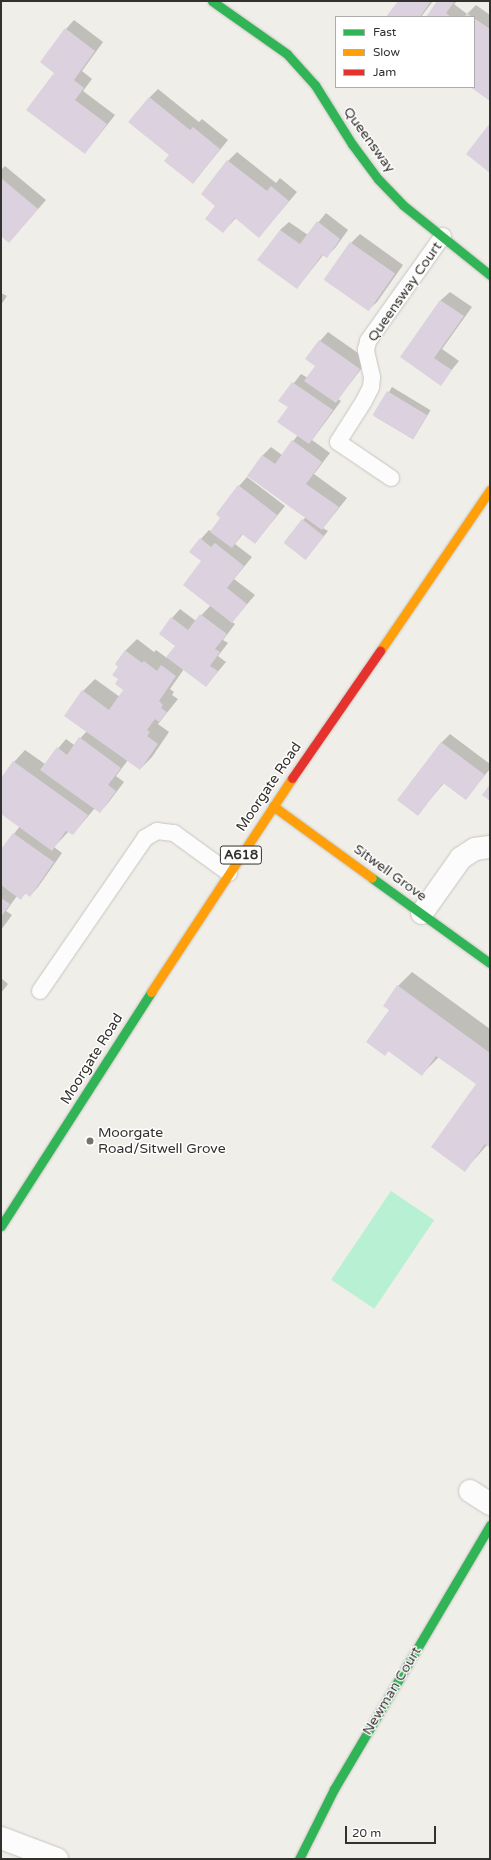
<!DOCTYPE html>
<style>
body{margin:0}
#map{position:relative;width:491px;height:1860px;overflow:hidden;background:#f0eee8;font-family:"Varela Round",sans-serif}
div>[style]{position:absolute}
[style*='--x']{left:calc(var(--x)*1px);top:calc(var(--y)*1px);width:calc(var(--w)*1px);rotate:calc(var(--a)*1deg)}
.green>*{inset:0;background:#b7f0d2;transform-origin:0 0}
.shadow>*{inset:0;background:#0003;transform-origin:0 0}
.building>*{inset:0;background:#dcd1df;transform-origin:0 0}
.roads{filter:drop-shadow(0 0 1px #c7c5c1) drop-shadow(0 0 1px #c7c5c1)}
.lane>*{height:16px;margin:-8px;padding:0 8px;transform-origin:8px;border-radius:8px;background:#fdfcfc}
.street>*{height:22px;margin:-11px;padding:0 11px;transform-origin:11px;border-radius:11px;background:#fdfcfc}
.fast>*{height:9px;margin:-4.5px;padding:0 4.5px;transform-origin:4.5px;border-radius:4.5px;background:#30b455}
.slow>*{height:9px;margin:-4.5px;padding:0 4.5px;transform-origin:4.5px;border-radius:4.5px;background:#ff9f0a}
.jam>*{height:9px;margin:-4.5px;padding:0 4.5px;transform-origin:4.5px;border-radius:4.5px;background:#e5322d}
.dots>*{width:11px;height:11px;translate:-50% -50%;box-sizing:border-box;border:2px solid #fff;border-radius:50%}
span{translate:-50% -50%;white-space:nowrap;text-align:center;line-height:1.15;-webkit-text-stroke:3px #fff;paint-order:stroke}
.shield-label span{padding:1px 3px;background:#fff;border:1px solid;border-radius:3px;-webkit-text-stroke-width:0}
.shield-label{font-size:13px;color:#33312d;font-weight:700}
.street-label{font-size:14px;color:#33312d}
.poi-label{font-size:14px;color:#33312d}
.left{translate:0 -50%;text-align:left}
.frame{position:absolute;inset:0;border:2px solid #33312d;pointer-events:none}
.legend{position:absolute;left:335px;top:16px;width:140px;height:72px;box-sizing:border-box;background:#fff;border:1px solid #adadab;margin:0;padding:5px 7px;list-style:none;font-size:12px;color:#33312d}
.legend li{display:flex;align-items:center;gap:8px;height:20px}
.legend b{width:20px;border:1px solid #adadab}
.scale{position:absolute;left:345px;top:1826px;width:91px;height:18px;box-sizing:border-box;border:2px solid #33312d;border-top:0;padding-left:5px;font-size:12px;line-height:14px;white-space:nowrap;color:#33312d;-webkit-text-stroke:3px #fff;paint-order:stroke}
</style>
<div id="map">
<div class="green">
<div style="left:391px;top:1191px;width:52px;height:107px;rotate:34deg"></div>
</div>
<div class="shadow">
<div style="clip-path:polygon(399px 1px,433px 1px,421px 17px,387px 17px)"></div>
<div style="clip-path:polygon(439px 1px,457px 1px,454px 4px,467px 14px,476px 5px,490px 15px,490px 100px,472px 87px,474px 87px,474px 17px,427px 17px)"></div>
<div style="clip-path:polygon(74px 20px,103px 42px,82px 71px,92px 79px,83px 91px,115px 115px,85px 153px,56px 73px,66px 29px)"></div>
<div style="clip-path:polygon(158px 89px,199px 122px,202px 119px,228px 140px,193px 183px,170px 154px,149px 98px)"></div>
<div style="clip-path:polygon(237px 152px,276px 183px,280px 178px,297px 192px,259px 237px,236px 218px,223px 232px,217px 205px,228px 161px)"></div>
<div style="clip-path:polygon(5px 166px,46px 200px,9px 242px,1px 235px,1px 170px)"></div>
<div style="clip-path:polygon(326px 213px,348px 230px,335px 248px,327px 256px,324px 254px,297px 288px,280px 230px,289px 222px,308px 235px)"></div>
<div style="clip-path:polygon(360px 234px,403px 265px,377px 302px,368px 310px,351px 243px)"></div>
<div style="clip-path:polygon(450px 292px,472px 307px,442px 349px,459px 361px,440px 384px,402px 357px,441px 300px)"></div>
<div style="clip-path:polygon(1px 293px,7px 296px,1px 305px)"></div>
<div style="clip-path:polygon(328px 332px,368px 360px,338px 399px,341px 401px,312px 440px,330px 453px,314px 474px,347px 498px,323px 528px,328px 531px,306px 558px,303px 520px,306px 517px,262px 456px,271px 447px,282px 455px,298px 435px,289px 407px,280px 401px,301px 374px,308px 378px,316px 366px,320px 341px)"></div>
<div style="left:392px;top:387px;width:45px;height:34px;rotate:31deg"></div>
<div style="clip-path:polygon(247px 477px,285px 506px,255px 543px,243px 534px,235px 544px,252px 557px,234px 579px,255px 595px,232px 622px,235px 624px,223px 640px,228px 643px,218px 656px,226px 662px,206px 686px,184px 669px,170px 689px,174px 692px,172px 695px,178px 699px,158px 724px,169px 732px,152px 757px,140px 769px,128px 760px,116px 776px,124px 782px,108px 803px,100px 812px,95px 808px,73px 834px,69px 831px,54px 847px,62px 853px,38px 887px,30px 896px,26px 893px,21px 898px,17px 896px,6px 911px,12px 915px,1px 930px,1px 851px,20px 826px,1px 813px,1px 780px,14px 762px,25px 750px,45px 764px,66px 739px,74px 745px,87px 731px,83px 691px,95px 679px,120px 697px,125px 690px,120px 679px,119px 667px,125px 651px,137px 639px,154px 652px,156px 650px,167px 658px,176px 646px,160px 634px,172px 618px,180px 609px,196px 621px,211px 605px,203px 560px,190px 551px,209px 530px,211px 531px,222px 517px,239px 486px)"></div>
<div style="clip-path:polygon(450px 734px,490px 764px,490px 769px,465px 799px,444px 783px,418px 814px,441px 743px)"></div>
<div style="clip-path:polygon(412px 972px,490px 1029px,490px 1147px,487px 1145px,465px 1170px,477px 1084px,439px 1057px,422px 1074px,389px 1050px,385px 1055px,390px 1010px,398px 986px)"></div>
<div style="clip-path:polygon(1px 978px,8px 984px,1px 993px)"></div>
</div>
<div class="building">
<div style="clip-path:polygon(398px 1px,431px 1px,420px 17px,386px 17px)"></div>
<div style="clip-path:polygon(437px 1px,455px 1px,446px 13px,451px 17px,426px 17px)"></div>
<div style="clip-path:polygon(467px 13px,472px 17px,464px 17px)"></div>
<div style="clip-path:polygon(474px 18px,490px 29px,490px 101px,470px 87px,474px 87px)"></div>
<div style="clip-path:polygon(65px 28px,95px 51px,74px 80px,84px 88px,75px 100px,107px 124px,85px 154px,26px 110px,54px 73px,40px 62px)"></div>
<div style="clip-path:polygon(149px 97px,190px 130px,193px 127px,220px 149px,193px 184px,164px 161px,169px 155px,128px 122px)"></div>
<div style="clip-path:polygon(490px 123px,490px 173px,466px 154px)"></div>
<div style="clip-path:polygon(227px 160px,267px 191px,271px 186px,289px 201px,259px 238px,235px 218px,223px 233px,205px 219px,215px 206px,201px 194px)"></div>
<div style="clip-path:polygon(1px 178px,38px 209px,9px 243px,1px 236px)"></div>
<div style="clip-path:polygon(317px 221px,340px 239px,327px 258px,322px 255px,297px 289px,257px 260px,280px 230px,300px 244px)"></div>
<div style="left:350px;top:242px;width:55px;height:46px;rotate:35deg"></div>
<div style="clip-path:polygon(440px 300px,464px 316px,434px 358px,452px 370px,441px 386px,400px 357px)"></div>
<div style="clip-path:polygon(319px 340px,360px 369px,336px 403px,304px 381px,315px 366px,305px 359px)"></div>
<div style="clip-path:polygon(292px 382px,333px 410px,309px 444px,277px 422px,288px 407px,278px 401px)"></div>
<div style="left:387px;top:391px;width:47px;height:28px;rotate:31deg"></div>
<div style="clip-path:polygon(292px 440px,322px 462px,306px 484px,339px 507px,322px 530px,247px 476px,262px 455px,275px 464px)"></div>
<div style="clip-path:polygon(238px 485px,277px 515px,255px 544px,242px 534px,232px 548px,210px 532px,220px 518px,216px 514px)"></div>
<div style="left:302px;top:519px;width:28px;height:30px;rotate:38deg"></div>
<div style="clip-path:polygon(200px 538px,211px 547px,215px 543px,244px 566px,227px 588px,247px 604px,232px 623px,183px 585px,201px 561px,189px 552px)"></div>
<div style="clip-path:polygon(200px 614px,227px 634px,215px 649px,220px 652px,210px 666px,218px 671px,206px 687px,166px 657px,175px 646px,159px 634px,171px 617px,188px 630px)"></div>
<div style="clip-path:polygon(125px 650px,142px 663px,144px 661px,157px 671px,161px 665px,176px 676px,159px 701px,163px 705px,161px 708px,167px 712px,159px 722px,155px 719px,147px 730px,150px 732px,147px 736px,158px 744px,140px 770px,64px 716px,82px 690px,109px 710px,123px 690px,115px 684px,118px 679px,112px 675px,118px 667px,115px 664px)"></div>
<div style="clip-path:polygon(79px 737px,121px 768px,108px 785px,116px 791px,100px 813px,40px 770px,57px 747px,67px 755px)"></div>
<div style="clip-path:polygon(441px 742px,485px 775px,466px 800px,443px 783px,418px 816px,397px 800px)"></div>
<div style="clip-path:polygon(13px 761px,88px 815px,73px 835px,66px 831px,52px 851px,1px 814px,1px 778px)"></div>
<div style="clip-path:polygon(490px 784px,490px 801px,482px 795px)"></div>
<div style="clip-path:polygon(13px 833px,54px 862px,30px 897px,25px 893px,21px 900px,1px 885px,1px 849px)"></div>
<div style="clip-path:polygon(1px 898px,10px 904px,1px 917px)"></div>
<div style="clip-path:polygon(397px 985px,490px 1053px,490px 1148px,485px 1144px,465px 1172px,431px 1147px,476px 1084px,436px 1056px,422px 1076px,388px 1051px,385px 1056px,366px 1042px,389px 1010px,383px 1006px)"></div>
</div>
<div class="roads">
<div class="lane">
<div style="--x:391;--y:478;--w:64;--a:-145.8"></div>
<div style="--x:338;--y:442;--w:49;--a:-57.6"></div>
<div style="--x:364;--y:401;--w:16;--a:-63"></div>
<div style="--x:371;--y:387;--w:10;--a:-84"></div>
<div style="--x:372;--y:377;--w:28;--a:-103"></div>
<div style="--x:366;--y:350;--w:9;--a:-77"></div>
<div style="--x:368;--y:341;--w:129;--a:-54.5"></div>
<div style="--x:40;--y:991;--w:186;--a:-55.5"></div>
<div style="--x:145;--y:838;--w:14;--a:-30"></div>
<div style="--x:157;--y:831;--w:17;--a:7"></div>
<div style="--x:174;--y:833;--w:68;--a:36"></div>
</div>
<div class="street">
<div style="--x:422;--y:913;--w:67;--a:-54.7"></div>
<div style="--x:461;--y:858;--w:17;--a:-33"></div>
<div style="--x:475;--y:849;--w:15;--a:-8"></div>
<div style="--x:470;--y:1491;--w:24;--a:33"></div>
<div style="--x:1;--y:1838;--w:60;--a:20.6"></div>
</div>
<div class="fast">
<div style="--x:212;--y:1;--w:92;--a:35.2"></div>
<div style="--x:287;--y:54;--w:42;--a:47.9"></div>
<div style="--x:315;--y:85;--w:70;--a:57.9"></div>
<div style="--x:352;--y:144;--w:44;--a:53.4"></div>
<div style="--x:378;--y:179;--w:36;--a:46"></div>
<div style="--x:403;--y:205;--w:112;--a:38.8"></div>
<div style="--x:372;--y:878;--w:145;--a:35.8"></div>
<div style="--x:1;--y:1226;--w:278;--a:-57.3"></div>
<div style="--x:299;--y:1859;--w:78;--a:-63.4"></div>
<div style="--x:334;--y:1789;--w:307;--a:-59.4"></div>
</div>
<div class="slow">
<div style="--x:380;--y:651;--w:195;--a:-55.7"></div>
<div style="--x:273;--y:806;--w:122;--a:36"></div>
<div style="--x:151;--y:992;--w:256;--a:-56.6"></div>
</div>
<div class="jam">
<div style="--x:292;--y:778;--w:155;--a:-55.3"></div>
</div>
</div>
<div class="dots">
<div style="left:90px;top:1141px;background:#75736e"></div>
</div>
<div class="shield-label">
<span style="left:241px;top:855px">A618</span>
</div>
<div class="street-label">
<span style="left:369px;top:140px;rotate:54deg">Queensway</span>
<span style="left:405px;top:292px;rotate:-55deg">Queensway Court</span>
<span style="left:269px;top:787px;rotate:-56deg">Moorgate Road</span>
<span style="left:390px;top:873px;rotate:36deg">Sitwell Grove</span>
<span style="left:92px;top:1059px;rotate:-58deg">Moorgate Road</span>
<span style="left:392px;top:1691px;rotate:-59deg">Newman Court</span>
</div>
<div class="poi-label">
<span class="left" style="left:98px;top:1141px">Moorgate<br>Road/Sitwell Grove</span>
</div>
<div class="frame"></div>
<ul class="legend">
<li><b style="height:5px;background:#30b455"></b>Fast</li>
<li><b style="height:5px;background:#ff9f0a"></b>Slow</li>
<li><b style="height:5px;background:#e5322d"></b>Jam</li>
</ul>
<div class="scale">20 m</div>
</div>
